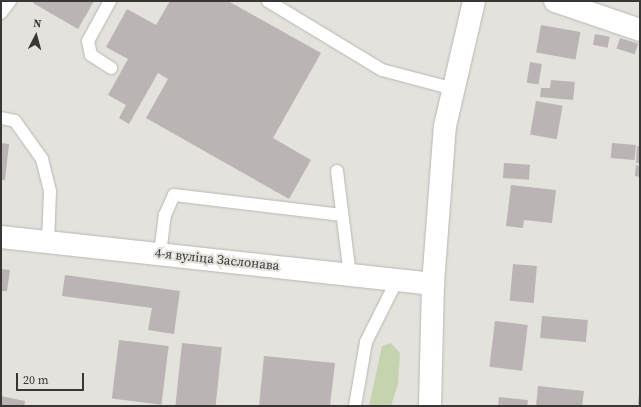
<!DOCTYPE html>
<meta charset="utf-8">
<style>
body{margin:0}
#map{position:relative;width:641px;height:407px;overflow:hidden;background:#e4e2dd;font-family:"Source Serif 4",serif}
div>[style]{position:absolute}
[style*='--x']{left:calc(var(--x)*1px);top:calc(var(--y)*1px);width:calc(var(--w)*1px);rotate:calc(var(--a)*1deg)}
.green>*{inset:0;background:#c6d3af}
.building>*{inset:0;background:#bab4b4;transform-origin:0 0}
.roads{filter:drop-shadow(0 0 1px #b8b6b2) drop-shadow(0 0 1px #b8b6b2)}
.service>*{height:12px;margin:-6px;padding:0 6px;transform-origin:6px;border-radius:6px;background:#fff}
.minor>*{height:22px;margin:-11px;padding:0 11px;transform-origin:11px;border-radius:11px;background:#fff}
span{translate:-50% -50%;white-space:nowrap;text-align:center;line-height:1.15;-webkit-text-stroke:4px #e4e2dd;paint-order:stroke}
.street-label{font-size:13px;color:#383736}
.frame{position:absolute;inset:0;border:2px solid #383736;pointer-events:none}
.north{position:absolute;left:16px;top:16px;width:40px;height:40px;-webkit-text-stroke:3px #e4e2dd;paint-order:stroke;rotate:6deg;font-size:11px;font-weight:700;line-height:16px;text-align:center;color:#383736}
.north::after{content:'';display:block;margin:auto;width:14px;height:18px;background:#383736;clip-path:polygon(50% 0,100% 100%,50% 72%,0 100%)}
.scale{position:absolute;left:16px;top:373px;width:68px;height:18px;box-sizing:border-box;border:2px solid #383736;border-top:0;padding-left:5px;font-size:12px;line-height:14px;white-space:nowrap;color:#383736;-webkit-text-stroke:3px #e4e2dd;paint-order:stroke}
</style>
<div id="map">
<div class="green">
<div style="clip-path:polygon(391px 343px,400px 353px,398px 384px,391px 406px,369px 406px,382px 346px)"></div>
</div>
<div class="building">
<div style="clip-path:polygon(34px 1px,94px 1px,78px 29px,33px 3px)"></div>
<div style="clip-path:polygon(170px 1px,228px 1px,321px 53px,273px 138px,311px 160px,289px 199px,146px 118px,168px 79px,158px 73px,129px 124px,119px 118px,126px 105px,108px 95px,128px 59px,106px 47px,127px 9px,156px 25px)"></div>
<div style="left:541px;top:25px;width:40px;height:28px;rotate:10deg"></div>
<div style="left:595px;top:34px;width:15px;height:11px;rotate:11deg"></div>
<div style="left:620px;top:38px;width:19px;height:11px;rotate:18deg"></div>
<div style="left:530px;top:62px;width:12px;height:21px;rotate:9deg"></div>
<div style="clip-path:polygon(551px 80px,575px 82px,573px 100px,540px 97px,541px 88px,550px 88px)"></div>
<div style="left:536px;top:101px;width:27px;height:34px;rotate:10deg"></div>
<div style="clip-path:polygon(1px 143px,9px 144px,5px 180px,1px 180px)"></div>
<div style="left:612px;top:143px;width:24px;height:15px;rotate:5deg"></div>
<div style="clip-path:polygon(637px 146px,640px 146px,640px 163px,636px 163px)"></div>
<div style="left:504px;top:163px;width:26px;height:15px;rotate:4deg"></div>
<div style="clip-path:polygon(636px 165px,640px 166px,640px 177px,635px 176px)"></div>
<div style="clip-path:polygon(511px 185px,556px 190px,552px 223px,524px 220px,523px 228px,506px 226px)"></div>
<div style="left:513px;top:264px;width:24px;height:37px;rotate:5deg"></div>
<div style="clip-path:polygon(1px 269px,10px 270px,7px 291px,1px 291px)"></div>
<div style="clip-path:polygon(65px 275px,180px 291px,174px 334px,148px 330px,152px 308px,62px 296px)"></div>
<div style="left:542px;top:316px;width:46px;height:22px;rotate:5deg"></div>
<div style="left:495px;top:321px;width:33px;height:46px;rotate:7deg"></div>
<div style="left:119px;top:340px;width:50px;height:59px;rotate:7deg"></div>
<div style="left:182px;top:343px;width:40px;height:63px;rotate:6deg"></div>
<div style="clip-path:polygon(264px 356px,335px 363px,330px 406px,259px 406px)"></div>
<div style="clip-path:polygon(538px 386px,584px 391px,582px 406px,536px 406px)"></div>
<div style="clip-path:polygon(639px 393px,640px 393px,640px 405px,638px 404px)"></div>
<div style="clip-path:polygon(1px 396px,25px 401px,24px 406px,1px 406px)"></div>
<div style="clip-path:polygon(499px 397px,528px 400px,527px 406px,498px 406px)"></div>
</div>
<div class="roads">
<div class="service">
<div style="--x:110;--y:1;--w:46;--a:118.8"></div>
<div style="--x:88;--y:41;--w:14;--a:78"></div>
<div style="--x:91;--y:55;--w:24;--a:33"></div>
<div style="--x:268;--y:1;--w:133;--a:31.2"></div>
<div style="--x:382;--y:70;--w:74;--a:14.8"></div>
<div style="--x:1;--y:13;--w:15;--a:-53"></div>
<div style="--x:1;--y:118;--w:14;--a:12"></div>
<div style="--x:15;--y:121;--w:47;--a:54.6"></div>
<div style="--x:42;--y:159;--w:34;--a:76"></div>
<div style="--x:50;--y:192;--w:50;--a:92.3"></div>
<div style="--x:337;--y:171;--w:105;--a:82.9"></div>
<div style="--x:160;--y:254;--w:39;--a:-83"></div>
<div style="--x:165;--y:215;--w:22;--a:-66"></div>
<div style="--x:174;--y:195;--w:169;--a:6.8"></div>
<div style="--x:355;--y:406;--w:65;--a:-80.2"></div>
<div style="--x:366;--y:342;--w:69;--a:-63.4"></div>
</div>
<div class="minor">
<div style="--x:555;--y:1;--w:90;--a:18.8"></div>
<div style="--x:1;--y:237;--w:435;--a:6.2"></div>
<div style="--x:430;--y:406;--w:122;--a:-88.6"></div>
<div style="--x:433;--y:284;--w:158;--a:-85.7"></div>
<div style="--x:445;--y:126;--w:128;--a:-76.9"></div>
</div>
</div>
<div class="street-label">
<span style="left:217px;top:260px;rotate:6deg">4-я вуліца Заслонава</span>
</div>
<div class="frame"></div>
<div class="north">N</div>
<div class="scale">20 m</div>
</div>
